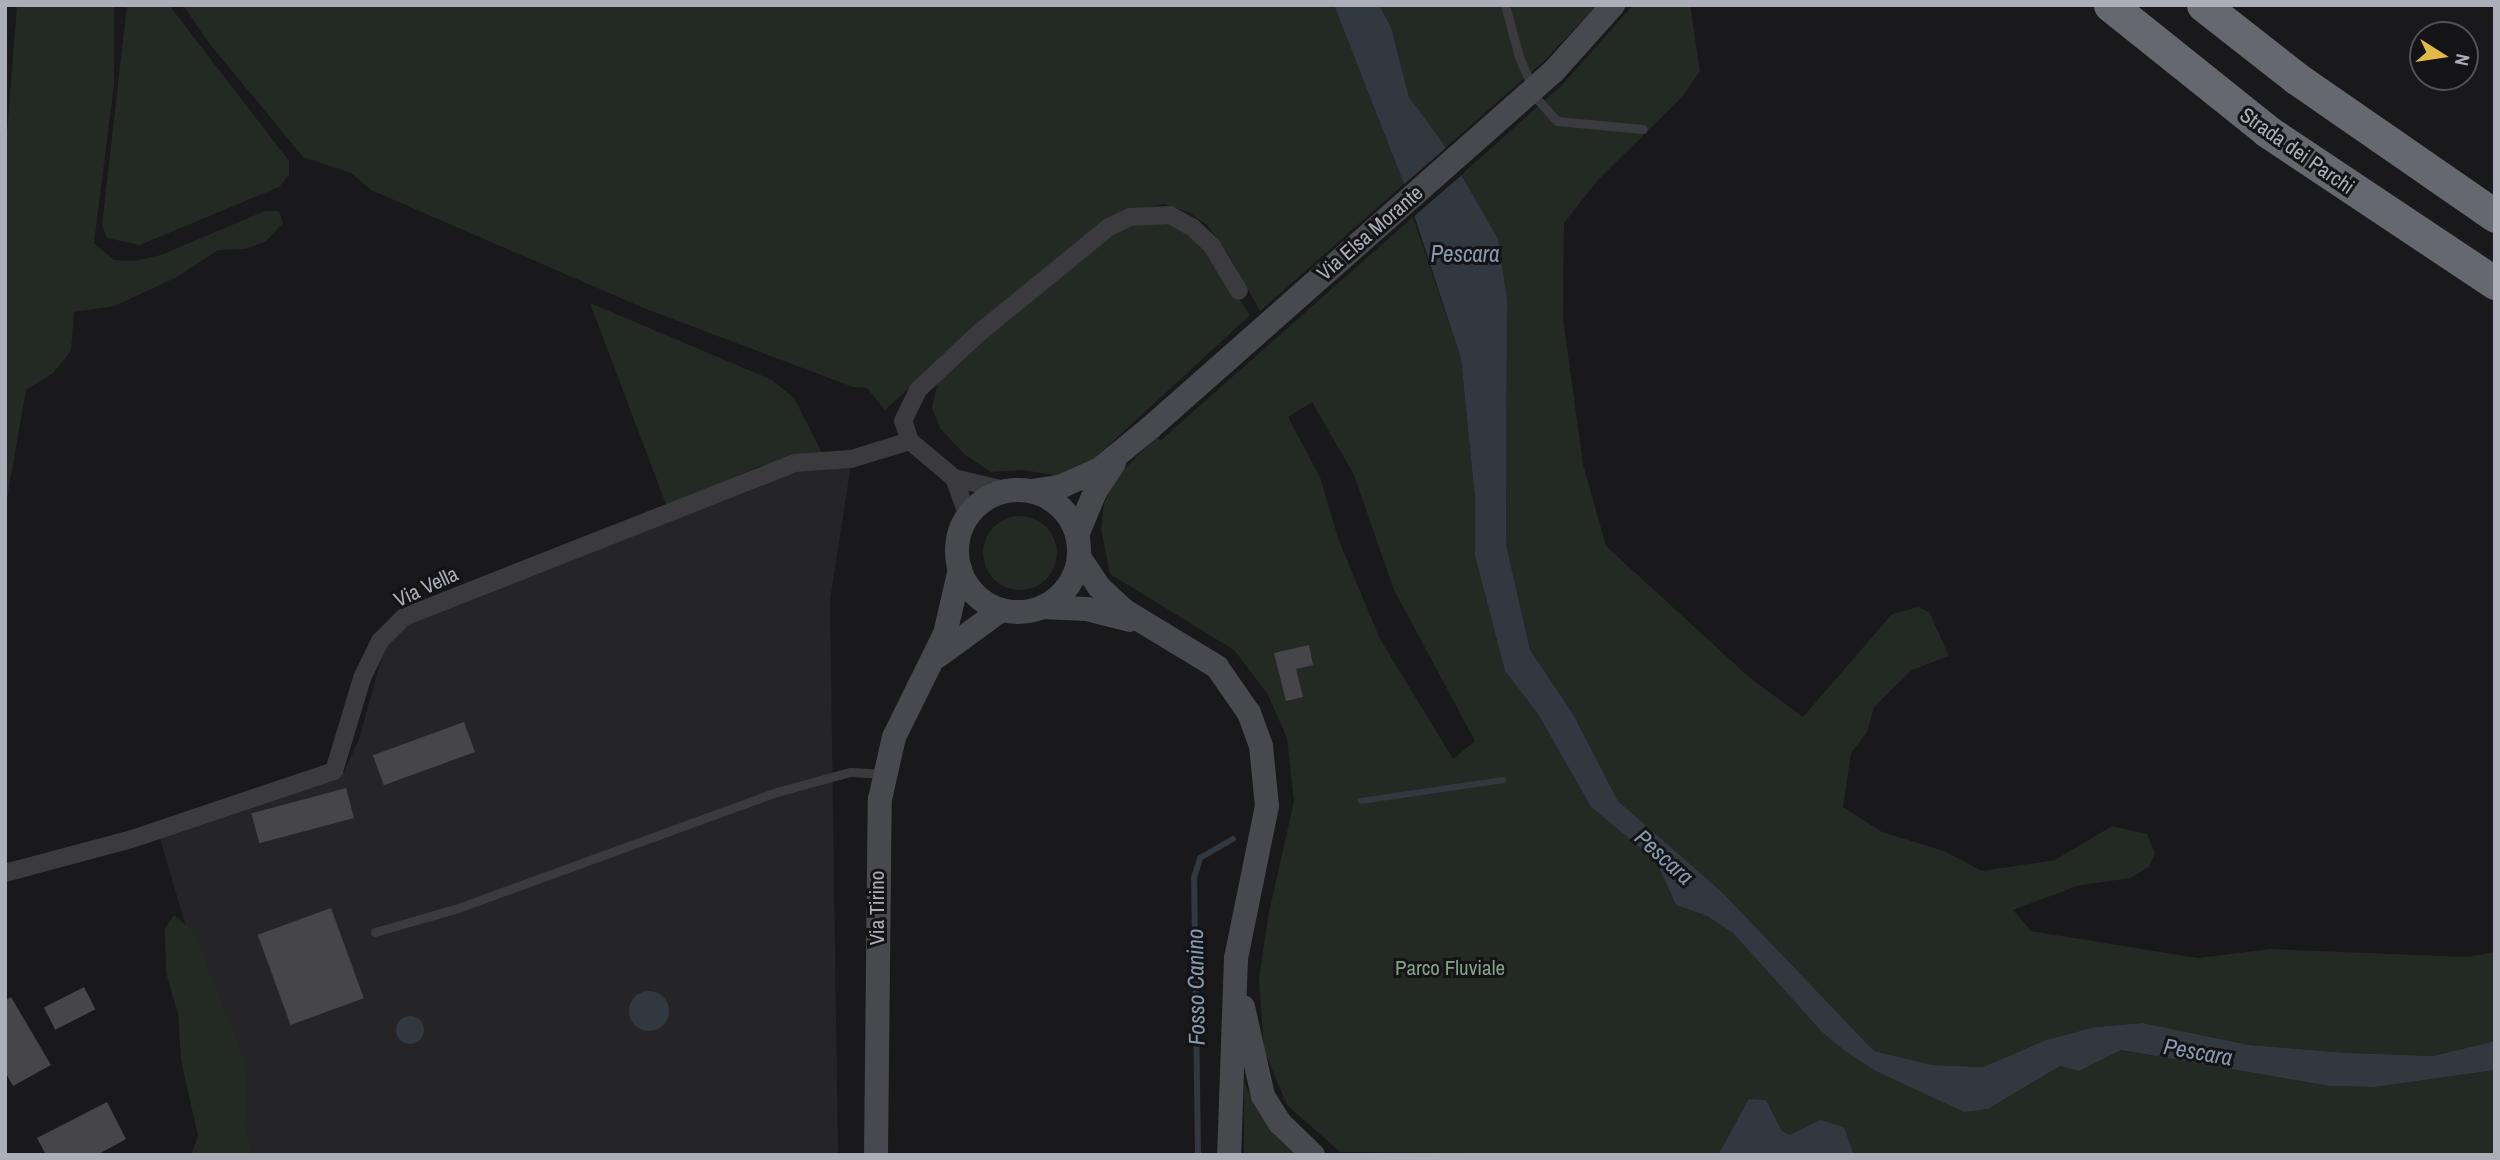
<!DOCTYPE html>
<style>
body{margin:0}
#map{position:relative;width:2500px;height:1160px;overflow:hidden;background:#19181a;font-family:"Archivo Narrow",sans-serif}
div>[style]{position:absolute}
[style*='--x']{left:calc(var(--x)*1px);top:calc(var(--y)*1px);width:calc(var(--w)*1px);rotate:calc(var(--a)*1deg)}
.built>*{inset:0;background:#252527}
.green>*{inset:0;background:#232a24}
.round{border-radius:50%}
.water>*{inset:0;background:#32383f}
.pier>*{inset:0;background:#19181a}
.stream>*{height:6px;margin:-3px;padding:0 3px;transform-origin:3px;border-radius:3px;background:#32383f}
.building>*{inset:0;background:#46464a;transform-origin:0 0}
.lane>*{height:9px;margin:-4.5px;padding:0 4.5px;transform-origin:4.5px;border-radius:4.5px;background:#3a3a3f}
.street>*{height:18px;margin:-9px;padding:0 9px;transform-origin:9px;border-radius:9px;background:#3a3a3f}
.secondary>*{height:24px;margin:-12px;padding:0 12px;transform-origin:12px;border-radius:12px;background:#48494f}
.secondary>.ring{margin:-12px;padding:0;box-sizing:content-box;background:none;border:24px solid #48494f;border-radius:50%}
.highway>*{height:33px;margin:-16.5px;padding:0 16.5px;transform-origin:16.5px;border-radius:16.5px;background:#666870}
.secondary-bridge>*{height:24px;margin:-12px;padding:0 12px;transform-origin:12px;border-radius:12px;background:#48494f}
span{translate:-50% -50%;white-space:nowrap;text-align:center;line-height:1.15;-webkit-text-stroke:6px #141315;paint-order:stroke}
.street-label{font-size:21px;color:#acafb9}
.park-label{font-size:21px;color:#85a289}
.water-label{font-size:23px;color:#869ab0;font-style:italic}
.frame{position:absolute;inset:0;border:7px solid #acafb9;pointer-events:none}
.north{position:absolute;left:2409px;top:21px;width:70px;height:70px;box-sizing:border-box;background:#141315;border:2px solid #515157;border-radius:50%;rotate:102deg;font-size:19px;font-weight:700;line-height:28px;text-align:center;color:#acafb9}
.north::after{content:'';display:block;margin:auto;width:24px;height:32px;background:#e2b949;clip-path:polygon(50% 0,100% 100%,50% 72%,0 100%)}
</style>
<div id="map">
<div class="built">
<div style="clip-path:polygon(851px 465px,830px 600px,838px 1155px,253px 1155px,159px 835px,344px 772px,359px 739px,386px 642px,415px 618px,790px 470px)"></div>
</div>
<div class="green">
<div style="clip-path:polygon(17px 5px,114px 5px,114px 85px,94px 243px,114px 260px,134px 261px,161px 255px,265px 211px,279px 211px,283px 223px,265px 242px,245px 249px,218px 250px,177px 277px,115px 306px,74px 312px,71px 351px,53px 373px,26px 390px,5px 510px,5px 159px)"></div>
<div style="clip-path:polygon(127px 5px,169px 5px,289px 161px,289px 175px,279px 187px,140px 245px,107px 238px,102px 225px)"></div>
<div style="clip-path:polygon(183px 5px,1334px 5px,1404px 184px,1260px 311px,1227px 252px,1207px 225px,1188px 212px,1164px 204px,1119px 213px,975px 329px,885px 410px,867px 388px,853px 387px,646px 309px,371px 190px,351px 173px,303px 157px,209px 43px)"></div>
<div style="clip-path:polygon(1379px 5px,1597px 5px,1544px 61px,1445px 148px,1409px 97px,1391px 27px)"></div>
<div style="clip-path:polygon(1633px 5px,1690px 5px,1700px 71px,1683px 96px,1598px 180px,1564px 223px,1563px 318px,1583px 464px,1606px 546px,1750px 678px,1803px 717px,1892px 614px,1918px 607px,1929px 612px,1949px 656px,1912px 670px,1874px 707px,1867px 732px,1851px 753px,1843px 807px,1882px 832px,1944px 851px,1982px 871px,2055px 860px,2112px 826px,2147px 834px,2155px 853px,2149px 867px,2130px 878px,2077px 886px,2013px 910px,2031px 931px,2198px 958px,2270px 949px,2468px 957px,2495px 952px,2495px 1041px,2433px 1056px,2349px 1053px,2249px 1045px,2143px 1023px,2095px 1027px,2046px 1040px,1983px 1067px,1932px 1065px,1874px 1051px,1723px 893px,1618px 801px,1573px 714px,1530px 650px,1506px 544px,1507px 300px,1461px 175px,1564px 83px)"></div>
<div style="clip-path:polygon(evenodd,1413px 217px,1461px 359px,1475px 499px,1475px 556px,1505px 671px,1538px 714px,1591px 807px,1656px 861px,1676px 905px,1707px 916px,1733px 933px,1821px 1031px,1964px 1112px,1988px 1109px,2060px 1066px,2079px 1071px,2121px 1050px,2330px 1086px,2375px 1087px,2495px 1070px,2495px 1155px,1854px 1155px,1844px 1127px,1820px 1121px,1790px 1135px,1782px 1131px,1766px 1100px,1750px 1099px,1718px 1155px,1340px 1152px,1287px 1105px,1264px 1050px,1259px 979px,1268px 917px,1294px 801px,1287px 738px,1267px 693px,1234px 650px,1110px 574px,1101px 529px,1104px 504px,1117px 477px,1140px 453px,1156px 438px,1161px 440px,1413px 217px,1312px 402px,1354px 475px,1394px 590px,1475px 741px,1453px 759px,1380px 639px,1339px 541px,1320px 477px,1288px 417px,1312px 402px)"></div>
<div style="clip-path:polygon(1148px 220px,1171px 223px,1197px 238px,1250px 315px,1083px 469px,1058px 476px,1024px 470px,991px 472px,965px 455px,940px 428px,932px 408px,937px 385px,950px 367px,1118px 228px)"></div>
<div style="clip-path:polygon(590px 303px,772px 380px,794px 398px,823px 455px,760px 466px,667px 507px)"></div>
<div class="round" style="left:983px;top:516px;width:74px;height:74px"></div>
<div style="clip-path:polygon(174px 915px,193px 931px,241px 1052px,247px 1075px,245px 1128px,253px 1155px,191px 1155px,198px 1136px,181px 1060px,178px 1014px,166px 973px,165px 928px)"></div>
<div style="clip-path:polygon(1244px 1082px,1260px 1114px,1296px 1155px,1244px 1155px)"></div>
</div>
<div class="water">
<div style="clip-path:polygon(1334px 5px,1379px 5px,1391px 27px,1409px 97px,1442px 142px,1498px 239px,1507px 300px,1506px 544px,1530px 650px,1573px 714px,1618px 801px,1723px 893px,1874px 1051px,1932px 1065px,1983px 1067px,2046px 1040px,2095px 1027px,2143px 1023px,2249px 1045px,2349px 1053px,2433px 1056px,2495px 1041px,2495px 1070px,2375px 1087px,2330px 1086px,2121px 1050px,2079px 1071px,2060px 1066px,1988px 1109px,1964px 1112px,1876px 1071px,1844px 1050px,1821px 1031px,1733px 933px,1707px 916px,1676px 905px,1656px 861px,1591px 807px,1538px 714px,1505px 671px,1475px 556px,1475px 499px,1461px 359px,1404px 184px)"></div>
<div class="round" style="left:629px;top:991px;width:40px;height:40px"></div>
<div class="round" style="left:396px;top:1016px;width:28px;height:28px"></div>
<div style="clip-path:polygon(1749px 1099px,1766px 1100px,1782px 1131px,1790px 1135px,1820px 1120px,1844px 1127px,1854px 1155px,1718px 1155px)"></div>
</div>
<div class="pier">
<div style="clip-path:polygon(1448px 146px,1464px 173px,1411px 219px,1402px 186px)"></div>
</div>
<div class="stream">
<div style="--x:1361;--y:801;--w:144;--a:-8.4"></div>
<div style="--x:1198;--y:1155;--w:277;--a:-90.8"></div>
<div style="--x:1194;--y:878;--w:21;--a:-73"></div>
<div style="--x:1200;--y:858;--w:38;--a:-30"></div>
</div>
<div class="building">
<div style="clip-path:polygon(1309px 645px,1313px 665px,1296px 669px,1303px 697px,1286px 701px,1274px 653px)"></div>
<div style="left:464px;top:722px;width:32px;height:97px;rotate:70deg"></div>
<div style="left:346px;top:788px;width:31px;height:98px;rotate:75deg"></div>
<div style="left:331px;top:908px;width:96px;height:78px;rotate:70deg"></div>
<div style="left:84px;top:987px;width:25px;height:45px;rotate:63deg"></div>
<div style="clip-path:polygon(11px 997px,51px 1065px,13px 1086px,5px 1072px,5px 1001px)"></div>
<div style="clip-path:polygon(107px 1102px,126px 1139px,97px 1155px,46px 1155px,37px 1138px)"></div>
</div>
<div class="lane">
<div style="--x:1505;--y:5;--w:54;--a:74.9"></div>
<div style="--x:1519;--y:57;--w:47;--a:66.2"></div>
<div style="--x:1538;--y:100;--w:28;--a:48"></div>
<div style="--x:1557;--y:121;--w:86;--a:5.3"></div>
<div style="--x:375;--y:932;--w:86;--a:-16.1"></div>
<div style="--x:458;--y:908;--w:339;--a:-20"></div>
<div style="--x:777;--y:792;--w:76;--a:-15.3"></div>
<div style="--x:850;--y:772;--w:33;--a:3"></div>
</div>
<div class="street">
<div style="--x:954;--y:478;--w:56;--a:13.5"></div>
<div style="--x:968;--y:516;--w:40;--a:-110.2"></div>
<div style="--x:954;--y:478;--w:57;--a:-139.9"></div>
<div style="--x:910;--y:441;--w:21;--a:-109"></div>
<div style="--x:903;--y:421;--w:34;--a:-64"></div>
<div style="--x:918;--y:390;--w:83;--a:-43.1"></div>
<div style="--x:979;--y:333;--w:168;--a:-39.2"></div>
<div style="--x:1109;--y:227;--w:23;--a:-25"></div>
<div style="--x:1130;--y:217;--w:40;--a:-2.9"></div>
<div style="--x:1170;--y:215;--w:26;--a:29"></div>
<div style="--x:1193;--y:228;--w:26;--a:43"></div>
<div style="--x:1212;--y:246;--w:52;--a:59"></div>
<div style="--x:5;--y:873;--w:131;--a:-15"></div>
<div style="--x:132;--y:839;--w:213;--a:-18.6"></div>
<div style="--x:334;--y:771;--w:97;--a:-73.2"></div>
<div style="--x:362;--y:678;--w:41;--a:-64.1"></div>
<div style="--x:380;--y:641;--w:34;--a:-45"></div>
<div style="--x:404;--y:617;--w:419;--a:-21.5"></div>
<div style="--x:794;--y:463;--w:57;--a:-4"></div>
<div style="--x:851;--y:459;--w:62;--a:-17"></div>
</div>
<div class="secondary">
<div style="--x:1554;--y:71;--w:89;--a:-48.2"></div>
<div class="ring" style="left:957px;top:490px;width:98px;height:98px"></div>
<div style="--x:1032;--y:491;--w:30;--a:-9"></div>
<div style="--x:1062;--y:486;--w:42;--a:-24.1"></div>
<div style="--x:1100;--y:469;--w:65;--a:-39.4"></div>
<div style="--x:1077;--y:535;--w:47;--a:-67.3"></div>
<div style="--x:1095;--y:492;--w:35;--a:-57"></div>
<div style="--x:1079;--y:557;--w:36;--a:56"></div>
<div style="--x:1099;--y:587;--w:35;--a:43"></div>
<div style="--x:1125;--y:611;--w:108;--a:31.3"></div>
<div style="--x:1217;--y:667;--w:56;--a:55.2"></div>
<div style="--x:1249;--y:713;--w:35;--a:70"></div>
<div style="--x:1261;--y:746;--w:60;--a:84.3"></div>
<div style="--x:1267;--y:806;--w:155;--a:101.5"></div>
<div style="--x:1236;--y:958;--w:197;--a:92"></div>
<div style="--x:1042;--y:607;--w:45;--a:2.5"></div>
<div style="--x:1087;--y:609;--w:44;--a:14.3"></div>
<div style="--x:938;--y:656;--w:78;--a:-36.1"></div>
<div style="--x:1243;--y:1007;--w:91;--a:77.3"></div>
<div style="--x:1263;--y:1096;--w:32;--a:58"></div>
<div style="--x:1280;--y:1123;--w:46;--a:44.1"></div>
<div style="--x:876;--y:1155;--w:356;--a:-89.4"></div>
<div style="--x:880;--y:799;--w:64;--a:-77.3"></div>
<div style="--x:894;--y:737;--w:115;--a:-63.7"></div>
<div style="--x:945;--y:634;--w:67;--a:-77"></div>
</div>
<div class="highway">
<div style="--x:2110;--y:5;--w:201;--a:38.7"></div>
<div style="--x:2267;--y:131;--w:274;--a:33.7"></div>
<div style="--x:2203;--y:5;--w:118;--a:38.1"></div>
<div style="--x:2296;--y:78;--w:242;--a:34.7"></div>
</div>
<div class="secondary-bridge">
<div style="--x:1150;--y:428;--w:539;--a:-41.47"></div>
</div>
<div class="street-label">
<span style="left:2297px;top:151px;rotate:35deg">Strada dei Parchi</span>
<span style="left:1370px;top:233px;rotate:-41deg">Via Elsa Morante</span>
<span style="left:426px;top:587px;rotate:-25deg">Via Vella</span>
<span style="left:877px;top:908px;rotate:-90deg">Via Tirino</span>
</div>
<div class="park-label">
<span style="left:1450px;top:968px">Parco Fluviale</span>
</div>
<div class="water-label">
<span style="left:1465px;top:254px">Pescara</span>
<span style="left:1664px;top:857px;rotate:42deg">Pescara</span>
<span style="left:1196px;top:987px;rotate:-91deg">Fosso Canino</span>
<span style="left:2198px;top:1052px;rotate:10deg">Pescara</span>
</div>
<div class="frame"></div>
<div class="north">N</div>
</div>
